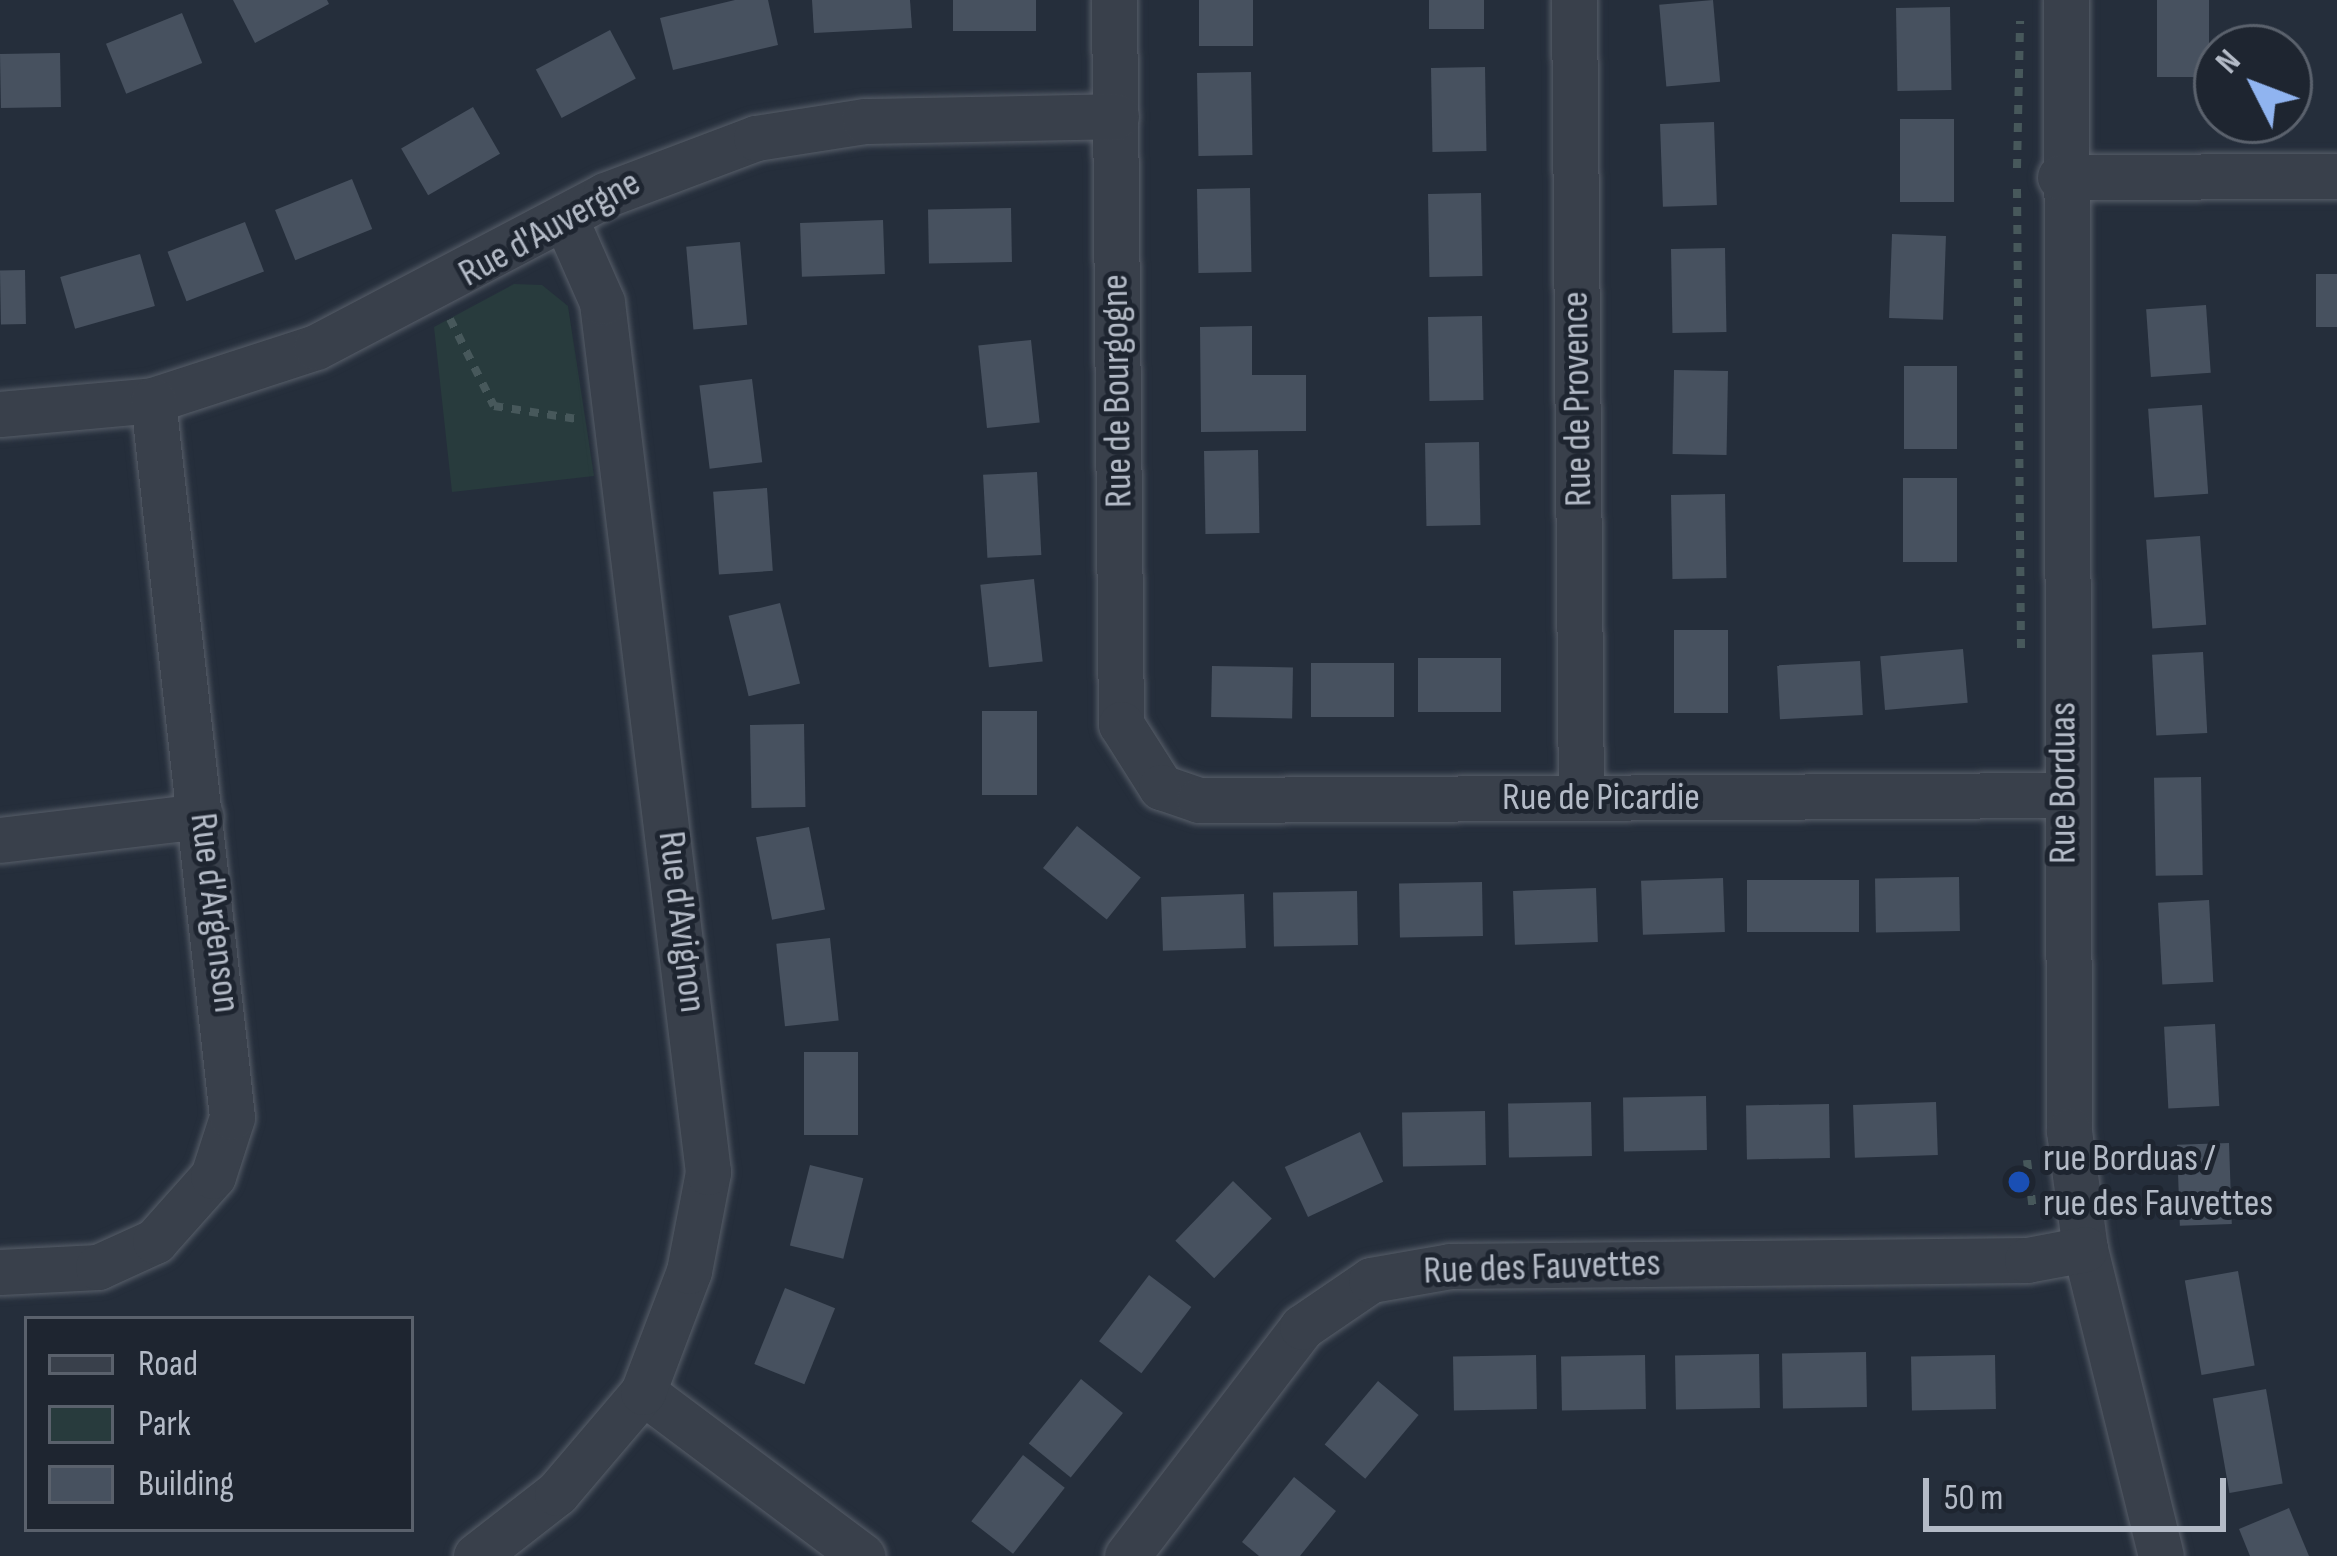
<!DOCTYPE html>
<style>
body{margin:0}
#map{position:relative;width:2337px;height:1556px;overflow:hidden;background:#252e3b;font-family:"Sofia Sans Condensed",sans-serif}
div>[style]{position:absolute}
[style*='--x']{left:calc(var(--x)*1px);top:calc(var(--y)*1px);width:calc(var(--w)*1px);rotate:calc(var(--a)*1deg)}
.green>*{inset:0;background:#283b3d}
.building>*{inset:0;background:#47515f;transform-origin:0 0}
.path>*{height:8px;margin-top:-4px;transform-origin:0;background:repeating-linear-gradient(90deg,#47585b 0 9px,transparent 0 18px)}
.roads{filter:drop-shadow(0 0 3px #575e69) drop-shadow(0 0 3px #575e69)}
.street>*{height:45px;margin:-22.5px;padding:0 22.5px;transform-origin:22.5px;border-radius:22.5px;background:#39404b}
.dots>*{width:33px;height:33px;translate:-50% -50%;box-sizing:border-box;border:6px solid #1e2530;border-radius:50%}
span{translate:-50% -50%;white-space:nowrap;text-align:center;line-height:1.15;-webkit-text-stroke:10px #1e2530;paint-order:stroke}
.street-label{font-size:39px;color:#b4bbc7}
.poi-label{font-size:39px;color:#b4bbc7}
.left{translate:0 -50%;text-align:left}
.legend{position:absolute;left:24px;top:1316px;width:390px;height:216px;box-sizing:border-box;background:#1e2530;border:3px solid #5a616c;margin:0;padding:15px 21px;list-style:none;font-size:36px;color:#b4bbc7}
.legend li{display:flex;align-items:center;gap:24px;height:60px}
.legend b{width:60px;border:3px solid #5a616c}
.north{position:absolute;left:2193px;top:24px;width:120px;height:120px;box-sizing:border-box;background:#1e2530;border:3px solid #5a616c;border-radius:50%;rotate:312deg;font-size:33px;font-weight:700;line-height:48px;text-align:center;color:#b4bbc7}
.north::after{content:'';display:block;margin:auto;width:42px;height:54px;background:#90b4f0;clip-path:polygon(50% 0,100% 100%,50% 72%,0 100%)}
.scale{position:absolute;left:1923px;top:1478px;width:303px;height:54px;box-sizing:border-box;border:6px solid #b4bbc7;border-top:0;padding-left:15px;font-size:36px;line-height:42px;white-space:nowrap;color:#b4bbc7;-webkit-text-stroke:9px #1e2530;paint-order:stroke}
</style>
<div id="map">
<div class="green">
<div style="clip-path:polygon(514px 284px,542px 285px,568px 306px,594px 476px,452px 492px,434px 327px)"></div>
</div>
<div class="building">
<div style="clip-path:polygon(233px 0,327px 0,329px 4px,255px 43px)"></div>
<div style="clip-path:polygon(735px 0,768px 0,778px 45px,673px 70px,660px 18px)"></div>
<div style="clip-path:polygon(812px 0,910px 0,912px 28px,814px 33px)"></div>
<div style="left:953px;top:0;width:83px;height:31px"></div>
<div style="left:1199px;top:0;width:54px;height:46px"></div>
<div style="left:1429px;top:0;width:55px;height:29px"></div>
<div style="left:1713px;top:0;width:82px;height:54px;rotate:85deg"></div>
<div style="left:2157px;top:0;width:52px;height:77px"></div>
<div style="left:1950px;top:7px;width:83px;height:54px;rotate:89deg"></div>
<div style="left:182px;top:13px;width:54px;height:82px;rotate:68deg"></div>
<div style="left:610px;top:30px;width:55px;height:84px;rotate:62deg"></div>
<div style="left:60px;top:53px;width:54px;height:60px;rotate:89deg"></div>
<div style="left:1485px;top:67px;width:84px;height:54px;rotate:89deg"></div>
<div style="left:1251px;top:72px;width:83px;height:54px;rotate:89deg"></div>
<div style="left:473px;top:107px;width:54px;height:83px;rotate:60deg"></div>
<div style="left:1900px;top:119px;width:54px;height:83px"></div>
<div style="left:1714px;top:122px;width:83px;height:54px;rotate:88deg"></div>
<div style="left:352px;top:179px;width:54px;height:83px;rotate:68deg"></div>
<div style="left:1250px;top:188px;width:84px;height:53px;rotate:89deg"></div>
<div style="left:1481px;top:193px;width:83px;height:53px;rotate:89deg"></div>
<div style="left:1011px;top:208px;width:54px;height:83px;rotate:89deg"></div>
<div style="left:883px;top:220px;width:54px;height:83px;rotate:88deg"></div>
<div style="left:245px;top:222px;width:53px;height:83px;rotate:69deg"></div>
<div style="left:1892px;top:234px;width:54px;height:84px;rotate:2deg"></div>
<div style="left:740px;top:242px;width:83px;height:54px;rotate:85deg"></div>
<div style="left:1725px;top:248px;width:84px;height:54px;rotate:89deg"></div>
<div style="left:140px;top:254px;width:54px;height:83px;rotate:74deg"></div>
<div style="left:25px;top:270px;width:54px;height:25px;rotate:89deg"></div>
<div style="left:2337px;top:274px;width:53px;height:21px;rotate:90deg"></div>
<div style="left:2206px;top:305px;width:68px;height:60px;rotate:86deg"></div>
<div style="left:1482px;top:316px;width:84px;height:54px;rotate:89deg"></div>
<div style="clip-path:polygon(1252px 326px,1252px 375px,1306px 375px,1306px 431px,1201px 432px,1200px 327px)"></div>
<div style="left:1031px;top:340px;width:83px;height:53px;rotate:84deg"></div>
<div style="left:1904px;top:366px;width:53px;height:83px"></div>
<div style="left:1674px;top:370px;width:54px;height:84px;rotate:1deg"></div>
<div style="left:752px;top:379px;width:84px;height:53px;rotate:83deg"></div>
<div style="left:2202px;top:405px;width:89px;height:54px;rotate:86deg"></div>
<div style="left:1479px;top:442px;width:83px;height:54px;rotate:89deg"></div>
<div style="left:1258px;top:450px;width:83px;height:54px;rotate:89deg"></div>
<div style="left:1037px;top:472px;width:83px;height:54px;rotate:87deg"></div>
<div style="left:1903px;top:478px;width:54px;height:84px"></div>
<div style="left:767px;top:488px;width:83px;height:54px;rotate:86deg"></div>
<div style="left:1725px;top:494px;width:84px;height:54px;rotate:89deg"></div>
<div style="left:2200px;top:536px;width:89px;height:54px;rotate:86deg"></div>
<div style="left:1034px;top:579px;width:83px;height:54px;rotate:84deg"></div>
<div style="left:780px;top:603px;width:83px;height:53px;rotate:76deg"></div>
<div style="left:1674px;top:630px;width:54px;height:83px"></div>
<div style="left:1963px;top:649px;width:54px;height:83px;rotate:85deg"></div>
<div style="left:2203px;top:652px;width:81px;height:51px;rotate:87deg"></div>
<div style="left:1418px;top:658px;width:83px;height:54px"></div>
<div style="left:1860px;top:661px;width:54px;height:83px;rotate:87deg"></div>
<div style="left:1311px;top:663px;width:83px;height:54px"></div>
<div style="left:1212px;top:666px;width:81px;height:51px;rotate:1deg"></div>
<div style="left:1037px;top:711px;width:84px;height:55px;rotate:90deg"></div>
<div style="left:804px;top:724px;width:83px;height:54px;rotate:89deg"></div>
<div style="left:2201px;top:777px;width:98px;height:47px;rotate:89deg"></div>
<div style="left:1077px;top:826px;width:82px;height:54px;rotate:39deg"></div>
<div style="left:809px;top:827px;width:84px;height:54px;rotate:79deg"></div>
<div style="left:1959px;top:877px;width:54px;height:84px;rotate:89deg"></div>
<div style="left:1723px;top:878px;width:54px;height:82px;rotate:88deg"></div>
<div style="left:1747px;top:880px;width:112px;height:52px"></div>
<div style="left:1482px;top:882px;width:54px;height:83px;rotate:89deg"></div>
<div style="left:1596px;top:888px;width:54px;height:83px;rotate:88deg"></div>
<div style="left:1357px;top:891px;width:54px;height:84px;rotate:89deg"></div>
<div style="left:1244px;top:894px;width:54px;height:83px;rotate:88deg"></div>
<div style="left:2209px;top:900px;width:82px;height:51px;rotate:87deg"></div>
<div style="left:830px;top:938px;width:83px;height:54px;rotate:84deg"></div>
<div style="left:2215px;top:1024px;width:82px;height:51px;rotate:87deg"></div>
<div style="left:804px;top:1052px;width:54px;height:83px"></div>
<div style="left:1706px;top:1096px;width:54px;height:83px;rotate:89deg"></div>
<div style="left:1591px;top:1102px;width:54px;height:83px;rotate:89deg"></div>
<div style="left:1936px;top:1102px;width:53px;height:83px;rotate:88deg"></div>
<div style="left:1829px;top:1104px;width:54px;height:83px;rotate:89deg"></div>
<div style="left:1485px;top:1111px;width:54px;height:83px;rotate:89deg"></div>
<div style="left:1360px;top:1132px;width:55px;height:83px;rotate:65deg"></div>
<div style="left:2229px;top:1143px;width:81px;height:52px;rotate:88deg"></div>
<div style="left:810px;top:1165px;width:55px;height:83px;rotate:14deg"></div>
<div style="left:1233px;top:1181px;width:54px;height:83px;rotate:44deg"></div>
<div style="left:2238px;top:1271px;width:96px;height:54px;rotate:80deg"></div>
<div style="left:1149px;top:1275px;width:53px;height:83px;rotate:37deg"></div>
<div style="left:785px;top:1288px;width:54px;height:82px;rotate:22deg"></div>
<div style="left:1866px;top:1352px;width:55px;height:84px;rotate:89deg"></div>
<div style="left:1759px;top:1354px;width:54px;height:84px;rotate:89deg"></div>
<div style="left:1536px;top:1355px;width:54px;height:83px;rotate:89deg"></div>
<div style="left:1645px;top:1355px;width:54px;height:84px;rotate:89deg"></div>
<div style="left:1995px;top:1355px;width:54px;height:84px;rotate:89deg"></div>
<div style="left:1081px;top:1379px;width:54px;height:83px;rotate:39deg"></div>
<div style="left:1378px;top:1381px;width:53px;height:83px;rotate:40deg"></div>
<div style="left:2266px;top:1389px;width:96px;height:54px;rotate:80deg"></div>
<div style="left:1023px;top:1455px;width:53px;height:84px;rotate:38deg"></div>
<div style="clip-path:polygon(1294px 1477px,1336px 1511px,1300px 1556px,1259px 1556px,1242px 1542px)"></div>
<div style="clip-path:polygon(2289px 1508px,2309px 1556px,2250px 1556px,2239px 1529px)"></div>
</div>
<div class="path">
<div style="--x:2017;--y:168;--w:147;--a:-88.8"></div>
<div style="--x:2017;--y:189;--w:459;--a:89.5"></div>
<div style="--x:450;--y:319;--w:97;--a:63.2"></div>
<div style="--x:494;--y:406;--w:84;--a:8.9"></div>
<div style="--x:2027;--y:1160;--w:51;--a:83.3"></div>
</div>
<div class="roads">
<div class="street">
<div style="--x:1114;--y:0;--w:724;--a:89.45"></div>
<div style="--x:1121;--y:724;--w:75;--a:57.6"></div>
<div style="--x:1161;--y:787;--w:40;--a:18.9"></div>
<div style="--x:1199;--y:800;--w:864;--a:-0.33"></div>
<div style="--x:1574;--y:0;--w:798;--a:89.5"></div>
<div style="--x:2066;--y:0;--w:1131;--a:89.85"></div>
<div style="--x:2069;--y:1131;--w:119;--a:82.3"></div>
<div style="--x:2085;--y:1249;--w:316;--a:76.1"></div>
<div style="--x:2060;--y:177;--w:277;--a:-0.2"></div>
<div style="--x:0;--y:414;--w:154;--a:-5.2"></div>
<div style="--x:153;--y:400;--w:171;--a:-18"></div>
<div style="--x:316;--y:347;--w:327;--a:-27.7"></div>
<div style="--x:605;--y:195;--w:161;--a:-20.7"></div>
<div style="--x:756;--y:138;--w:110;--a:-8.9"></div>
<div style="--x:865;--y:121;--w:251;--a:-1.1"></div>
<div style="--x:0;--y:840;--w:202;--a:-6.8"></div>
<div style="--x:0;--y:1272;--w:98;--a:-2.9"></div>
<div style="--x:98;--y:1267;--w:63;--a:-24.5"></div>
<div style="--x:155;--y:1241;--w:87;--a:-48.3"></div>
<div style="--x:213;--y:1176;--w:62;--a:-72.1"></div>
<div style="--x:232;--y:1117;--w:721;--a:-96.29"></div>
<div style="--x:643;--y:1392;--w:274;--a:36.8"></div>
<div style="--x:476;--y:1556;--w:103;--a:-37.9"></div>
<div style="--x:557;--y:1493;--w:133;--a:-49.6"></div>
<div style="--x:643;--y:1392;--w:129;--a:-69.2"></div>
<div style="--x:689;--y:1271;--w:101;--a:-79.1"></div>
<div style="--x:708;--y:1172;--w:876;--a:-96.95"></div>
<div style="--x:602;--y:302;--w:92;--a:-113.8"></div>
<div style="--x:1127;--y:1556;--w:288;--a:-52.6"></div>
<div style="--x:1302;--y:1327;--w:83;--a:-34.3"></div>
<div style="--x:1371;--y:1280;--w:80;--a:-10"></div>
<div style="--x:1450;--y:1266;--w:577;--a:-0.6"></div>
<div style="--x:2027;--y:1260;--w:59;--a:-10.7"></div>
</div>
</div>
<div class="dots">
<div style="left:2019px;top:1182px;background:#1a4fb4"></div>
</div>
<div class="street-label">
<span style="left:550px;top:229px;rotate:-29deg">Rue d'Auvergne</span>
<span style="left:1118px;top:391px;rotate:-91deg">Rue de Bourgogne</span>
<span style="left:1578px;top:399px;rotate:-91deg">Rue de Provence</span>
<span style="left:2064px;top:783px;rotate:-90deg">Rue Borduas</span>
<span style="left:1601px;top:798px">Rue de Picardie</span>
<span style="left:214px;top:913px;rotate:83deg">Rue d'Argenson</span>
<span style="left:681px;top:922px;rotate:83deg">Rue d'Avignon</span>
<span style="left:1542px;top:1268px;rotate:-2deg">Rue des Fauvettes</span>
</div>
<div class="poi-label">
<span class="left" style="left:2043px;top:1182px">rue Borduas /<br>rue des Fauvettes</span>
</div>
<ul class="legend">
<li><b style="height:15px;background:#39404b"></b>Road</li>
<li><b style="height:33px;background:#283b3d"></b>Park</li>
<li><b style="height:33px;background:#47515f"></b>Building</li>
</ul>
<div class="north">N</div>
<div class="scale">50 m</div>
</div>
